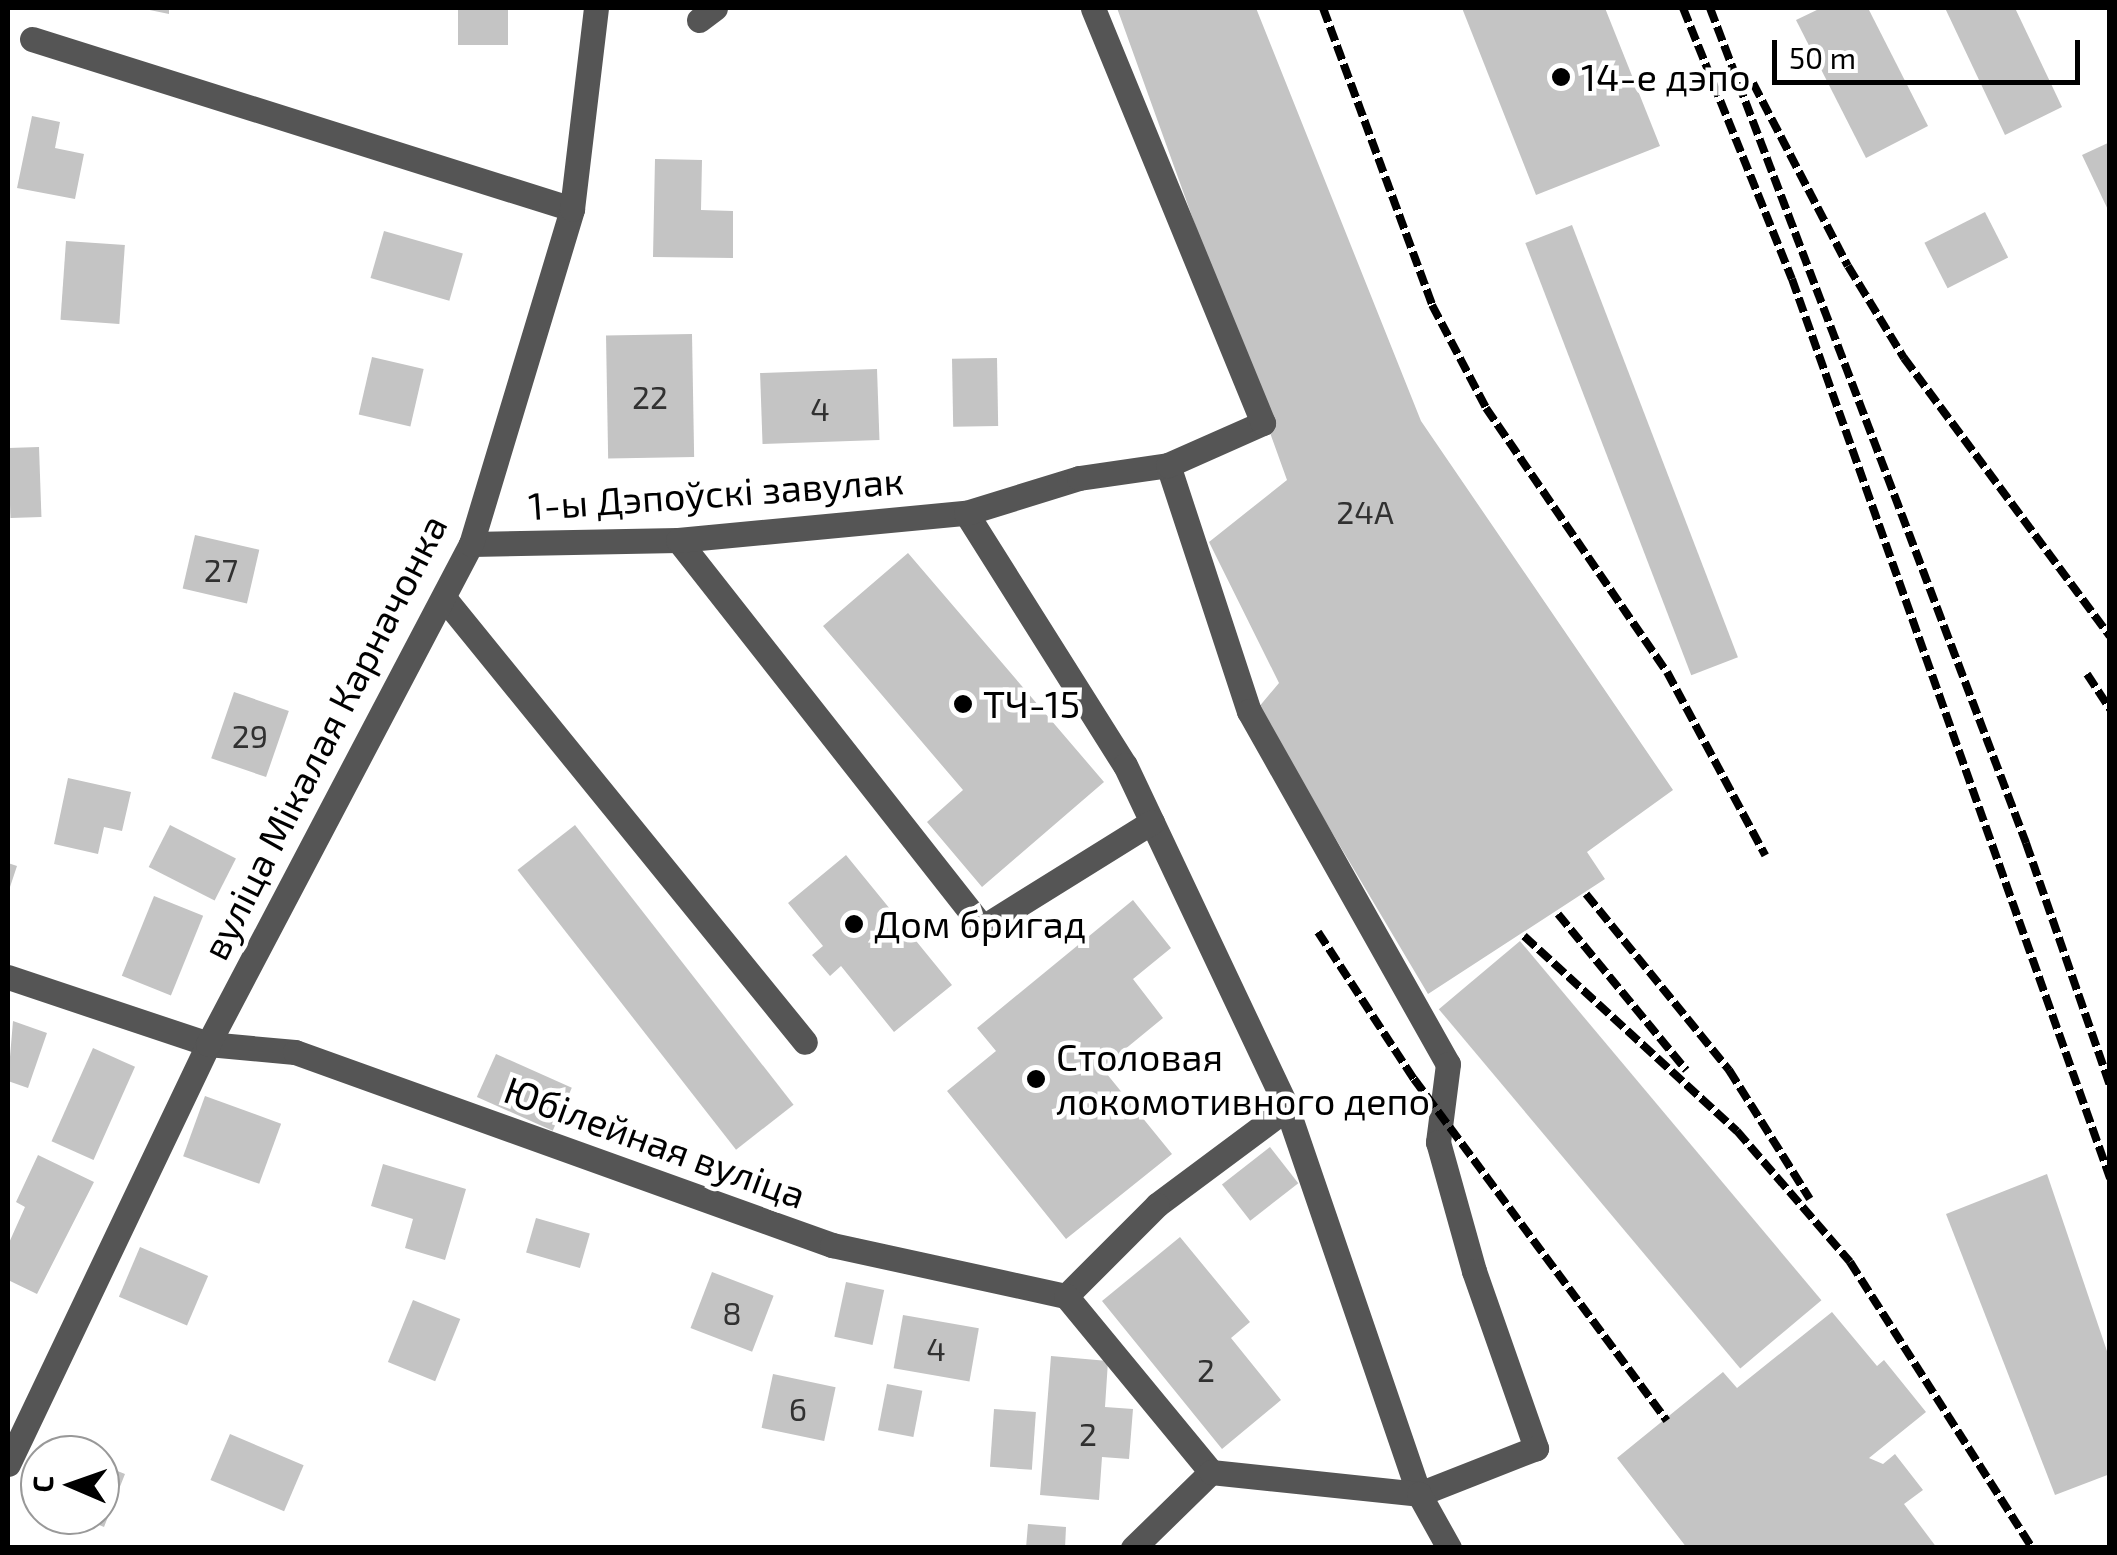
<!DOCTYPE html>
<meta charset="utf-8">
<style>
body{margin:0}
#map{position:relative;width:2117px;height:1555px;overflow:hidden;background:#fff;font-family:"Exo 2",sans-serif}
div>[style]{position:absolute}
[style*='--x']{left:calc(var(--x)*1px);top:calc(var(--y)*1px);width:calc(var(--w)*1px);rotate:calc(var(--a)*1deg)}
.building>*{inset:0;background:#c4c4c4;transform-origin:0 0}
.minor>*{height:25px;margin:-12.5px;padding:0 12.5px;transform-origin:12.5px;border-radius:12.5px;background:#555}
.rail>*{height:8px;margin-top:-4px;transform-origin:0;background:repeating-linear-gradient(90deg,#000 0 15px,transparent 0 20px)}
.dots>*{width:28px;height:28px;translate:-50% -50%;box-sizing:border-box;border:5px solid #fff;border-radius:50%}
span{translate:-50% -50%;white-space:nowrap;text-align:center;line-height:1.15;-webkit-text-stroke:9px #fff;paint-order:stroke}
.number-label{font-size:32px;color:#313131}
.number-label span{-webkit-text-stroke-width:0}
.poi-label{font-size:38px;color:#000}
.left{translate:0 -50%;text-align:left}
.street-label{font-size:38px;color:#000}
.frame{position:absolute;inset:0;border:10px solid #000;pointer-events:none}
.north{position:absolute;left:20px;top:1435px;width:100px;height:100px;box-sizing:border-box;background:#fff;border:2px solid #999;border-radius:50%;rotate:272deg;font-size:28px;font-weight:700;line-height:40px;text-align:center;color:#000}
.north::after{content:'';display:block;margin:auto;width:35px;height:45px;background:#000;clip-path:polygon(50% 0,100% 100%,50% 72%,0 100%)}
.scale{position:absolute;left:1772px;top:40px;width:308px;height:45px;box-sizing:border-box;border:5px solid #000;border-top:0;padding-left:12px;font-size:30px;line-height:35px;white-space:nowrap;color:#000;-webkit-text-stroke:8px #fff;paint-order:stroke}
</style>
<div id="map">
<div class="building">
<div style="clip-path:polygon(140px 8px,169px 8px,169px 14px)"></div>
<div style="left:458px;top:8px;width:50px;height:37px"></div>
<div style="clip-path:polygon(1117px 8px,1256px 8px,1421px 421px,1673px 790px,1587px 852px,1605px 879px,1428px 994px,1258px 708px,1279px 683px,1209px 542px,1287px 480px)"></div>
<div style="clip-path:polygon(1462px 8px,1605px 8px,1660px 146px,1536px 195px)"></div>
<div style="clip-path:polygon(1821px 8px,1868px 8px,1928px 126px,1866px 158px,1796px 20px)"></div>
<div style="clip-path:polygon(1945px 8px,2015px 8px,2062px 107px,2005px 135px)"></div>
<div style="clip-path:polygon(32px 116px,60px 122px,55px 148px,84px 154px,75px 199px,17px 188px)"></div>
<div style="clip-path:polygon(2110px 142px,2110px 214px,2082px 155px)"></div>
<div style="clip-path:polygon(655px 159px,702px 160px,701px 210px,733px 211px,733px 258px,653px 257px)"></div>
<div style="left:1985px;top:212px;width:51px;height:68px;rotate:63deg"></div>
<div style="left:1572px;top:225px;width:463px;height:50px;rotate:69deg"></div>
<div style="left:384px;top:231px;width:82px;height:49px;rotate:16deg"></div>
<div style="left:66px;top:241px;width:59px;height:79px;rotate:4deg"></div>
<div style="left:692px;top:334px;width:123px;height:86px;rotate:89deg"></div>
<div style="left:372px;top:357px;width:53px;height:59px;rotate:13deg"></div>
<div style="left:997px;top:358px;width:68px;height:45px;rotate:89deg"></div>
<div style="left:877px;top:369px;width:71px;height:117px;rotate:88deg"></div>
<div style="left:39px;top:447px;width:70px;height:31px;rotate:88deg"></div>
<div style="left:195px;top:535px;width:66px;height:55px;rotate:13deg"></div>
<div style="clip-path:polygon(908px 553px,1104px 782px,982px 887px,927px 822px,963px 790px,823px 626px)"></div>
<div style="left:234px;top:692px;width:58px;height:70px;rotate:19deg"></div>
<div style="clip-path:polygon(68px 778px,131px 792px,122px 831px,104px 827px,98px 854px,54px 844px)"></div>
<div style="left:170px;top:825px;width:74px;height:47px;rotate:27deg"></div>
<div style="left:575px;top:825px;width:355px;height:73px;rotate:52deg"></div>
<div style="clip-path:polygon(846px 855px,952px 985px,894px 1032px,841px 966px,830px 976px,812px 955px,823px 946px,788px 903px)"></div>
<div style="clip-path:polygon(8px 863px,17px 866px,8px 893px)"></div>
<div style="left:154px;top:896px;width:53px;height:86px;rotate:22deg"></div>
<div style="clip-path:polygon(1133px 900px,1171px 948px,1133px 979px,1163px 1018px,1102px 1068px,1172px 1154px,1066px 1239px,947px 1091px,996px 1051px,977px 1028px)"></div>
<div style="left:1520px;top:941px;width:469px;height:106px;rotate:50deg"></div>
<div style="clip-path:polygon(13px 1021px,47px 1033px,28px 1088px,8px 1081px)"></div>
<div style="left:93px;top:1048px;width:46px;height:102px;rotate:24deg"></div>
<div style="left:496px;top:1054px;width:83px;height:47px;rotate:24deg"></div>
<div style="left:205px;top:1096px;width:81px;height:64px;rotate:20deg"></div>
<div style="left:1270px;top:1147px;width:46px;height:61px;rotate:52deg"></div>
<div style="clip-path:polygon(38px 1155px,94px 1182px,37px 1294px,8px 1280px,8px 1245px,25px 1207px,16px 1202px)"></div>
<div style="clip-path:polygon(383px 1164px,466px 1189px,445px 1260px,405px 1248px,413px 1219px,371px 1206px)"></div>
<div style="clip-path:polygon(2047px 1174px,2110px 1360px,2110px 1474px,2055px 1495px,1946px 1214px)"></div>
<div style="left:536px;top:1218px;width:56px;height:36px;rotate:16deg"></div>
<div style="clip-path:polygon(1180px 1237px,1250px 1322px,1231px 1338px,1281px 1400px,1222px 1449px,1102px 1301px)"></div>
<div style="left:140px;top:1247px;width:74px;height:54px;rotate:23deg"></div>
<div style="left:712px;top:1272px;width:66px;height:60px;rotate:21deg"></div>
<div style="left:846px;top:1282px;width:39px;height:56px;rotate:12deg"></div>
<div style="left:413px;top:1300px;width:51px;height:67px;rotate:22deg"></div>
<div style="clip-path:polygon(1832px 1312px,1877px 1366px,1884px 1360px,1926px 1412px,1869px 1458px,1883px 1464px,1895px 1454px,1923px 1490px,1904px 1504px,1937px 1548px,1687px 1548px,1617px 1458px,1723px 1372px,1737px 1388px)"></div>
<div style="left:903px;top:1315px;width:77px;height:54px;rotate:10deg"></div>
<div style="clip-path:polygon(1051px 1356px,1108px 1361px,1105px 1407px,1133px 1409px,1129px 1459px,1102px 1457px,1099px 1500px,1040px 1495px)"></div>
<div style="left:773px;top:1374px;width:64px;height:55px;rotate:12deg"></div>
<div style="left:887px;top:1384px;width:36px;height:47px;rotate:11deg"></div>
<div style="left:994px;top:1409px;width:42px;height:58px;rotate:4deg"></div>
<div style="left:230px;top:1434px;width:80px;height:50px;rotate:23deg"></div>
<div style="clip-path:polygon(100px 1464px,125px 1474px,104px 1527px,75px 1515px,100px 1515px)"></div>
<div style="clip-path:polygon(1028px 1524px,1066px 1527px,1065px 1548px,1026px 1548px)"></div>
</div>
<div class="minor">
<div style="--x:699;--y:20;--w:20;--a:-37"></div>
<div style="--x:32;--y:39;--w:566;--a:17.47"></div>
<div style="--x:1168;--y:465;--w:259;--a:71.8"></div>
<div style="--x:1249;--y:711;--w:405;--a:60.6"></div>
<div style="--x:1448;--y:1064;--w:79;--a:97.3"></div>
<div style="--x:1438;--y:1142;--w:134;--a:74.4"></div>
<div style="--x:1474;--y:1271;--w:188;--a:70.7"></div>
<div style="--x:1536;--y:1448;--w:126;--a:158.5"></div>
<div style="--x:1419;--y:1494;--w:408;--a:-108.9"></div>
<div style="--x:966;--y:513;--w:298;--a:57.8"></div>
<div style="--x:1125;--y:765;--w:379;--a:64.7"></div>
<div style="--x:1287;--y:1108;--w:162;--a:143.3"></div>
<div style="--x:1157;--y:1205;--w:129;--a:135"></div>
<div style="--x:678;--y:540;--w:493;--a:51.8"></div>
<div style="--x:983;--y:927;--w:199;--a:-31.9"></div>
<div style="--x:471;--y:544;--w:207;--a:-1.1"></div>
<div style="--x:678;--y:540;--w:289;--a:-5.4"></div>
<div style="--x:966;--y:513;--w:118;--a:-17.2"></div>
<div style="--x:1079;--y:478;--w:90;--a:-8.3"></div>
<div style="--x:1168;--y:465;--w:104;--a:-23.9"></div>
<div style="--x:1263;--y:423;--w:448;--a:-112.3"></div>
<div style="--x:444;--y:598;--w:572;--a:50.89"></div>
<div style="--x:8;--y:977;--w:211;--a:18.5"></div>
<div style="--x:208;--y:1044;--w:87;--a:5.3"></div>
<div style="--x:295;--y:1052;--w:571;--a:19.77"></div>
<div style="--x:832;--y:1245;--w:239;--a:12.3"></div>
<div style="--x:1066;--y:1296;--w:228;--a:50.5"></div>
<div style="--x:8;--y:1464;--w:465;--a:-64.5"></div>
<div style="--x:208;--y:1044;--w:565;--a:-62.26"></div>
<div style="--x:471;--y:544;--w:350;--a:-73.2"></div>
<div style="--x:572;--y:209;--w:202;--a:-83.2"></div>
<div style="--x:1133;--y:1548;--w:109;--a:-44.3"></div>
<div style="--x:1211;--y:1472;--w:209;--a:6"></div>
<div style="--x:1419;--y:1494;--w:62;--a:60.9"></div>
</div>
<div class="rail">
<div style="--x:1323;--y:8;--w:316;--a:69.8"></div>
<div style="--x:1432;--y:305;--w:116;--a:62.3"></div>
<div style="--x:1486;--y:408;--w:320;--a:55.6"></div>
<div style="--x:1667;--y:672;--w:208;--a:61.8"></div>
<div style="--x:1683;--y:8;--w:292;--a:68.1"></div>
<div style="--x:1792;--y:279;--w:954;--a:70.52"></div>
<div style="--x:1710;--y:8;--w:893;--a:69.27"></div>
<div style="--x:2026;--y:843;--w:257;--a:70.9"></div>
<div style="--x:1753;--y:83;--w:206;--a:62.6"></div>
<div style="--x:1848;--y:266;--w:108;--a:58.7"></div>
<div style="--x:1904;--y:358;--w:346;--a:53.5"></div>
<div style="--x:2087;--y:674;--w:42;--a:56.7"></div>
<div style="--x:1586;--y:894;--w:227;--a:50.9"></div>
<div style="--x:1729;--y:1070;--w:152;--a:57.9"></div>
<div style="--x:1558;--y:914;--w:202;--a:50.6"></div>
<div style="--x:1318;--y:932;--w:176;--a:56.9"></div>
<div style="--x:1414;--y:1079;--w:425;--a:53.5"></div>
<div style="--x:1524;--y:936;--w:289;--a:42.5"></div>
<div style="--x:1737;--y:1131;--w:173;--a:49.2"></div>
<div style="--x:1850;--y:1262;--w:339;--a:57.5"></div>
</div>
<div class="dots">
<div style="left:1561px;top:77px;background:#000"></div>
<div style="left:963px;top:704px;background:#000"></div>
<div style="left:854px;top:924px;background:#000"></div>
<div style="left:1036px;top:1079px;background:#000"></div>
</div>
<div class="number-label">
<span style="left:650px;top:396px">22</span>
<span style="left:820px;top:408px">4</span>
<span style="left:1365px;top:511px">24А</span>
<span style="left:221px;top:569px">27</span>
<span style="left:250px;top:735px">29</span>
<span style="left:732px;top:1312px">8</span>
<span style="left:936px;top:1348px">4</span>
<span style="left:1206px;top:1369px">2</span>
<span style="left:798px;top:1408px">6</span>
<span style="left:1088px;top:1433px">2</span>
</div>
<div class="poi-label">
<span class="left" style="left:1581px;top:77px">14-е дэпо</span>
<span class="left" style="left:983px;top:704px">ТЧ-15</span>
<span class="left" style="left:874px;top:924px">Дом бригад</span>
<span class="left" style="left:1056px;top:1079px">Столовая<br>локомотивного депо</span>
</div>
<div class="street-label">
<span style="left:716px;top:493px;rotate:-4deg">1-ы Дэпоўскі завулак</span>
<span style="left:324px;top:737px;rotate:-63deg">вуліца Мікалая Карначонка</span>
<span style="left:655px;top:1142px;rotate:20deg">Юбілейная вуліца</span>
</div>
<div class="frame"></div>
<div class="north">С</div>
<div class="scale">50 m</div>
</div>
